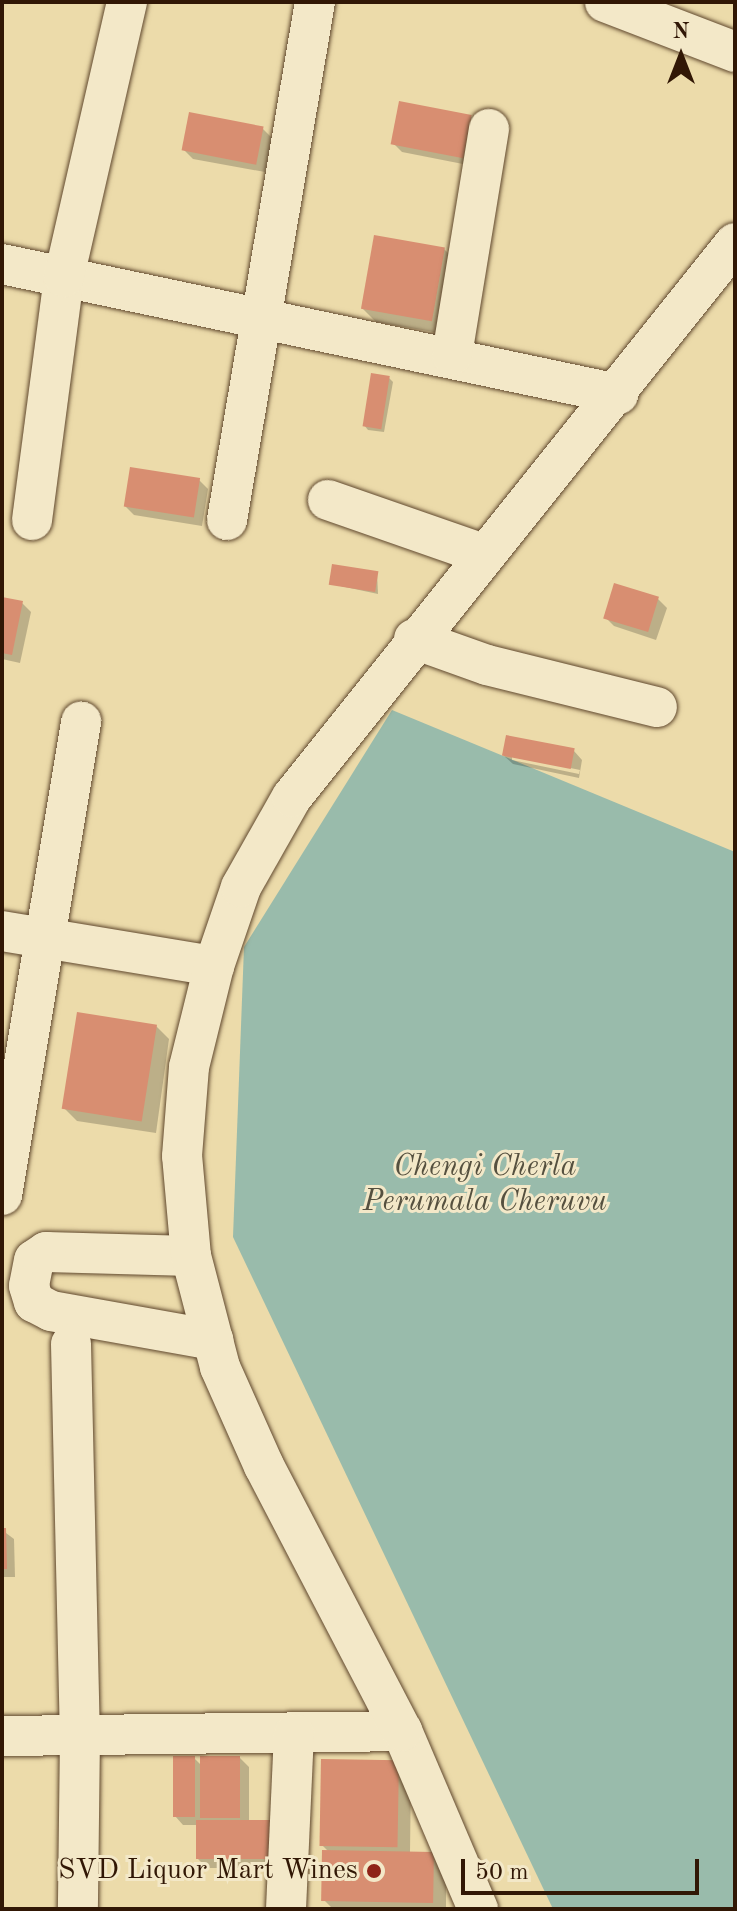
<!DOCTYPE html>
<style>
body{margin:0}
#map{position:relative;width:737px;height:1911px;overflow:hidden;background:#ecdbaa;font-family:"Old Standard TT",serif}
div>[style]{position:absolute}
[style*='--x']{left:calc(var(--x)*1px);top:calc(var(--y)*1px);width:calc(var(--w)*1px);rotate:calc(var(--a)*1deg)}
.water>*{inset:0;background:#99bbab}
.shadow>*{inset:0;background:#0003}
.building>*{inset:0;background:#d88e71;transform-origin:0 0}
.roads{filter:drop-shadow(0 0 2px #60482e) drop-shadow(0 0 2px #60482e)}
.minor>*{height:40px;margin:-20px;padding:0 20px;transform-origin:20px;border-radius:20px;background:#f3e8c8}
.dots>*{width:22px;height:22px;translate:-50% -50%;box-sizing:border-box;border:4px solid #f3e8c8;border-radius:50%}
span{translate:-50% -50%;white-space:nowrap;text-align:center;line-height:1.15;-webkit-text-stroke:6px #f3e8c8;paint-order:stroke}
.poi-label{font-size:28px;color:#311705}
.right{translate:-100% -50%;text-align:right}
.water-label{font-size:30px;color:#55503f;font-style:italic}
.frame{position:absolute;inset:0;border:4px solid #311705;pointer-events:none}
.north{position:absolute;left:641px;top:16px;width:80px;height:80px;-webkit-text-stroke:6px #f3e8c8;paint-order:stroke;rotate:0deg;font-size:22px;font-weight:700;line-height:32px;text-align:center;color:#311705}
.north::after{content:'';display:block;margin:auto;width:28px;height:36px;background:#311705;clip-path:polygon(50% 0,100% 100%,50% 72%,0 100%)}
.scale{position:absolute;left:461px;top:1859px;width:238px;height:36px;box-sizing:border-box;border:4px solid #311705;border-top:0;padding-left:10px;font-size:24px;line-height:28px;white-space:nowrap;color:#311705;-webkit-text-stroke:6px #f3e8c8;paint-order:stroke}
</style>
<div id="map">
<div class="water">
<div style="clip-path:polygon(392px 710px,735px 852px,735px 1909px,553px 1909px,233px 1237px,244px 947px)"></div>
</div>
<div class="shadow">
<div style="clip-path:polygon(471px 117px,480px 126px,473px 166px,402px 152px,393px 143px)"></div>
<div style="clip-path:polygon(263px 129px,272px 138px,265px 172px,193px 159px,184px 150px)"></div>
<div style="clip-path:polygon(444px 249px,457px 262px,445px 334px,376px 322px,363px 309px)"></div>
<div style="clip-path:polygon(389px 378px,393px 382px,384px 432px,368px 430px,364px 425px)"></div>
<div style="clip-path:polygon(199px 480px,208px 489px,202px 526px,134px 515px,125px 506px)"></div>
<div style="clip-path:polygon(377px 573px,378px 594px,331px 584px)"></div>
<div style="clip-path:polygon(2px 599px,22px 603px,31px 612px,20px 663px,2px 659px)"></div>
<div style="clip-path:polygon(658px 599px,667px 608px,656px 640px,614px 626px,605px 617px)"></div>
<div style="clip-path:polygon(evenodd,574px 751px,582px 760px,579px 778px,513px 764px,504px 756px,574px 751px,512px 756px,580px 770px,579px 774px,512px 760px,512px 756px)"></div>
<div style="clip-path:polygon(156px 1026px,169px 1039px,156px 1133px,77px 1121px,64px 1108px)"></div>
<div style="clip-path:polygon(2px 1530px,14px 1539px,15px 1577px,2px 1577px)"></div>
<div style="clip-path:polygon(194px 1758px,202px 1766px,240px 1758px,249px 1767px,249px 1822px,287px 1868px,207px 1868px,198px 1859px,198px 1825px,183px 1825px,175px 1816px)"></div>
<div style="clip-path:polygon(323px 1761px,411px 1775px,410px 1853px,433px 1853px,446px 1867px,446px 1909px,333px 1909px,324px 1900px,329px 1852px,322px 1845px)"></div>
</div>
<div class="building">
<div style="left:399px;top:101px;width:74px;height:44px;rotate:11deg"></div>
<div style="left:189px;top:112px;width:76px;height:39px;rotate:11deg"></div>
<div style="left:374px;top:235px;width:72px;height:75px;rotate:10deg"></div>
<div style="left:371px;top:373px;width:19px;height:54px;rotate:9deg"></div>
<div style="left:130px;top:467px;width:71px;height:40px;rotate:9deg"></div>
<div style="left:332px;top:564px;width:47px;height:21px;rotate:9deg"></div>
<div style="left:614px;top:583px;width:47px;height:37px;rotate:17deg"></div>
<div style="clip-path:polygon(2px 597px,23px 601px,12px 655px,2px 653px)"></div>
<div style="left:506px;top:735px;width:70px;height:21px;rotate:11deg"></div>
<div style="left:77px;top:1012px;width:81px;height:98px;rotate:9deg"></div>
<div style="clip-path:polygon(2px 1528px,6px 1528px,7px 1569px,2px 1569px)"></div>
<div style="left:173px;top:1756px;width:22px;height:61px"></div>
<div style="left:200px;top:1756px;width:40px;height:62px"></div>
<div style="left:321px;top:1759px;width:78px;height:87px;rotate:1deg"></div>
<div style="left:196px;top:1820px;width:82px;height:39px"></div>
<div style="left:322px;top:1850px;width:112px;height:51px;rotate:1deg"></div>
</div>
<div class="roads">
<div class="minor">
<div style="--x:605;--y:2;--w:139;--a:21"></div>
<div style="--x:2;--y:264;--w:630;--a:11.92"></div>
<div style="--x:452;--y:355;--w:229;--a:-80.7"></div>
<div style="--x:328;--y:500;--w:164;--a:19.2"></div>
<div style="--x:32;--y:520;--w:245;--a:-82.5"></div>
<div style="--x:64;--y:277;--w:282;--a:-77.1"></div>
<div style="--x:227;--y:520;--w:525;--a:-80.36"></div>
<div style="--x:414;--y:639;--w:77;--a:19.6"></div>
<div style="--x:487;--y:665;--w:175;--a:13.9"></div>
<div style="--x:2;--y:931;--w:215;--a:9.4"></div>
<div style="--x:2;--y:1195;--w:480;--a:-80.5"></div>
<div style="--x:191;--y:1256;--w:145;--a:-178.4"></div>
<div style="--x:46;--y:1252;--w:14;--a:146"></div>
<div style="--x:34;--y:1260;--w:26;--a:101"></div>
<div style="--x:29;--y:1286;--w:17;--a:73"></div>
<div style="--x:34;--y:1302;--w:19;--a:28"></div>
<div style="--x:51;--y:1311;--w:165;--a:10.1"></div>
<div style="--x:71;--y:1344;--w:392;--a:88.7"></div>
<div style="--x:80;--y:1736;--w:173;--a:90.7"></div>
<div style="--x:2;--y:1736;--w:400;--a:-0.7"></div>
<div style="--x:286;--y:1909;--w:175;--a:-87.4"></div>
<div style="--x:478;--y:1909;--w:194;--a:-113.1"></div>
<div style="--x:402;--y:1731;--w:299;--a:-117.5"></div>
<div style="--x:264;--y:1466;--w:108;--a:-114"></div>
<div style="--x:220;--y:1367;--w:115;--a:-104.6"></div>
<div style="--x:191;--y:1256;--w:100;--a:-95.1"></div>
<div style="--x:182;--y:1156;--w:89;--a:-85.5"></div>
<div style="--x:189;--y:1067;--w:104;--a:-76.1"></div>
<div style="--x:214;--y:966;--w:83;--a:-71.1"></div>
<div style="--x:241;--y:887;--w:103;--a:-60.5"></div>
<div style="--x:292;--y:797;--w:709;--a:-51.35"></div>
</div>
</div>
<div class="dots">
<div style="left:374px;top:1871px;background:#8f2418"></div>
</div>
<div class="poi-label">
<span class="right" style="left:358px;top:1871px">SVD Liquor Mart Wines</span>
</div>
<div class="water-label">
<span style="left:485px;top:1184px">Chengi Cherla<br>Perumala Cheruvu</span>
</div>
<div class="frame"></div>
<div class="north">N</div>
<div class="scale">50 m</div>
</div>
